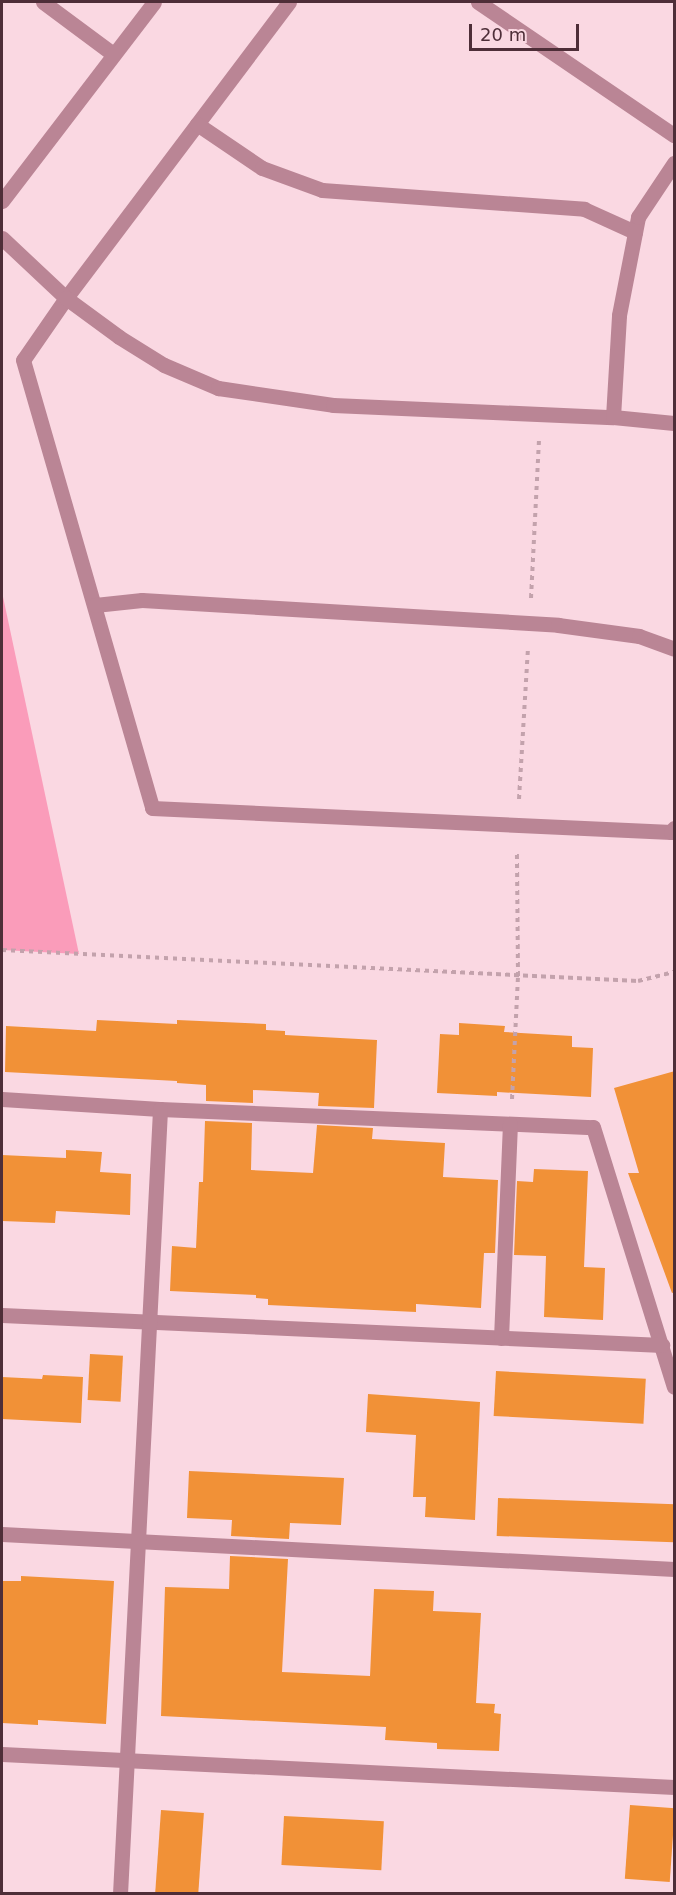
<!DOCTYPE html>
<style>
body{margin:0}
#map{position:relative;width:676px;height:1895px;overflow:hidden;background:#fad8e2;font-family:"DejaVu Sans",sans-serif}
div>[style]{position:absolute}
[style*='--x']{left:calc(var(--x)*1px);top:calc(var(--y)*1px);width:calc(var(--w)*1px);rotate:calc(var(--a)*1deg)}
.green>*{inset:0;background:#fa9cba}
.building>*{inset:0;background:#f19137;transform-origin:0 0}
.path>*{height:4px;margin-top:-2px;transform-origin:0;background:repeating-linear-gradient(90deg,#c3a2ac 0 4.5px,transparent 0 9px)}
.minor>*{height:15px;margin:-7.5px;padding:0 7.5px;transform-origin:7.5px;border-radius:7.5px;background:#ba8595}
span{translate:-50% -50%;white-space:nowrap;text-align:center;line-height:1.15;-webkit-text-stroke:4.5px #fad8e2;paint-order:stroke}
.frame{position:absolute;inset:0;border:3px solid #4e2e38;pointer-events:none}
.scale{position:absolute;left:469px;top:24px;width:110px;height:27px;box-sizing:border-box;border:3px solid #4e2e38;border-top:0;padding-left:8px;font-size:18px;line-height:21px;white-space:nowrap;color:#4e2e38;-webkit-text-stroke:4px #fad8e2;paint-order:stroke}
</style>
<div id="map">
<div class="green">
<div style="clip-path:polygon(2px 592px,79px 954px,2px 950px)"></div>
</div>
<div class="building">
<div style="clip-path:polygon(97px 1020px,177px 1024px,177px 1020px,266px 1024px,266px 1030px,285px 1031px,285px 1035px,377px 1040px,374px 1108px,318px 1106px,319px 1093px,253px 1090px,253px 1103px,206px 1101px,206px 1085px,177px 1083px,177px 1081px,5px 1072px,6px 1026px,96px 1031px)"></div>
<div style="clip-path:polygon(459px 1023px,505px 1026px,504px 1032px,572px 1036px,572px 1047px,593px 1048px,591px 1097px,497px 1092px,497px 1096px,437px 1093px,440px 1034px,459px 1035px)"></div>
<div style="clip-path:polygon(675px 1071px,675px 1292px,672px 1293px,628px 1173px,639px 1173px,614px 1088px)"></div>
<div style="clip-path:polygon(205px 1121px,252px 1123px,251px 1170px,313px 1173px,317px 1125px,373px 1128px,372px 1139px,445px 1143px,443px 1177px,498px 1180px,495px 1253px,484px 1253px,481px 1308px,416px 1304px,416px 1312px,268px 1305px,268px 1299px,256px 1298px,256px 1295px,170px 1291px,172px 1246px,196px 1248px,199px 1182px,203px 1182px)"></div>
<div style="clip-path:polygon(66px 1150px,102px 1152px,100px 1172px,131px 1174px,130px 1215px,56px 1211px,55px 1223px,2px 1221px,2px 1155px,66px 1158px)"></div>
<div style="clip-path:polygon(534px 1169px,588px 1171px,584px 1267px,605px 1268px,603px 1320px,544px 1317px,546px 1256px,514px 1255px,517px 1181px,533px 1182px)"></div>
<div style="left:90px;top:1354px;width:33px;height:46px;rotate:3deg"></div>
<div style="left:496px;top:1371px;width:150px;height:45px;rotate:3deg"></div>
<div style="clip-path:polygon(43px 1375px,83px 1377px,81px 1423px,2px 1419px,2px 1377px,42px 1379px)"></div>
<div style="clip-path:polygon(368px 1394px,480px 1402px,475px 1520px,425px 1517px,426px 1497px,413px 1497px,416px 1435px,366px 1432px)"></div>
<div style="clip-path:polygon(189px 1471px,344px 1478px,341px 1525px,290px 1523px,289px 1539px,231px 1536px,232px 1520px,187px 1518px)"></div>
<div style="left:498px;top:1498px;width:177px;height:38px;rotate:2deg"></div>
<div style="clip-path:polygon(230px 1556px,288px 1559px,282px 1672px,370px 1676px,374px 1589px,434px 1591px,433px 1611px,481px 1613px,476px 1703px,495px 1704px,494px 1713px,501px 1714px,499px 1751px,437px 1749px,437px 1743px,385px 1740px,386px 1727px,161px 1716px,165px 1587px,229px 1589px)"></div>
<div style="clip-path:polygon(21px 1576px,114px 1581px,106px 1724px,38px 1720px,38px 1725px,2px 1723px,2px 1581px,21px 1581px)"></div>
<div style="left:630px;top:1805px;width:45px;height:74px;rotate:4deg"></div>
<div style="left:161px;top:1810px;width:43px;height:83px;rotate:4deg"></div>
<div style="left:284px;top:1816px;width:100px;height:49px;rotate:3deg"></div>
</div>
<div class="path">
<div style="--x:531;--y:598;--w:160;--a:-87.1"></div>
<div style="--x:519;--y:799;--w:151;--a:-86.6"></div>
<div style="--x:2;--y:950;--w:637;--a:2.79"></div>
<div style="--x:638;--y:981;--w:37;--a:-14"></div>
<div style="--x:512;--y:1099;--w:123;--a:-87.2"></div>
<div style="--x:518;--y:976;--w:124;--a:-90.5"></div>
</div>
<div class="minor">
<div style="--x:43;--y:2;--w:87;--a:36.6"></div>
<div style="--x:289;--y:2;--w:371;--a:127"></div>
<div style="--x:66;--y:298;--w:75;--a:124.7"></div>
<div style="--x:23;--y:360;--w:466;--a:73.9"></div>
<div style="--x:152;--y:808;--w:520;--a:2.65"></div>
<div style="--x:671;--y:832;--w:5;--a:-53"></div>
<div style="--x:478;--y:2;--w:237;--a:34.2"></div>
<div style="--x:197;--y:124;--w:78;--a:34.1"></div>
<div style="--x:262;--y:168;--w:64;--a:20.1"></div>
<div style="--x:322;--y:190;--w:263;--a:4.1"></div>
<div style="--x:584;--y:209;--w:56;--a:24.3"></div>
<div style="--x:2;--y:201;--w:250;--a:-52.6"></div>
<div style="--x:2;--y:238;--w:88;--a:43.2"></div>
<div style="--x:66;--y:298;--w:66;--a:36.3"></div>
<div style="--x:119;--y:337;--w:53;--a:31.9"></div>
<div style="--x:164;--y:365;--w:59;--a:23.1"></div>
<div style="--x:218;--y:388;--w:116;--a:8.4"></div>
<div style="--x:333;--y:405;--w:280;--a:2.5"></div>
<div style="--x:613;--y:417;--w:61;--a:5.6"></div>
<div style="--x:613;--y:417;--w:102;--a:-86.6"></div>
<div style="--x:619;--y:315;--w:100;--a:-79"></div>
<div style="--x:638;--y:217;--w:65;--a:-56.3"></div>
<div style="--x:95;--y:605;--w:47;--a:-6.1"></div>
<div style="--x:142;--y:600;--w:417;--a:3.4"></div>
<div style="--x:558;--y:625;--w:82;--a:7.7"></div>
<div style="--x:639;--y:636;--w:37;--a:20"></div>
<div style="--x:2;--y:1099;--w:158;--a:3.6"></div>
<div style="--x:160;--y:1109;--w:433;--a:2.4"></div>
<div style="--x:593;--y:1127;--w:272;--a:72.7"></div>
<div style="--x:2;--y:1315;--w:661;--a:2.6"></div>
<div style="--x:501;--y:1338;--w:214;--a:-87.6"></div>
<div style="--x:2;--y:1534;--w:673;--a:2.98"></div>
<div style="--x:2;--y:1754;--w:673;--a:2.81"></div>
<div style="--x:120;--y:1894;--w:786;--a:-87.08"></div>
</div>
<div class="frame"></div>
<div class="scale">20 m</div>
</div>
